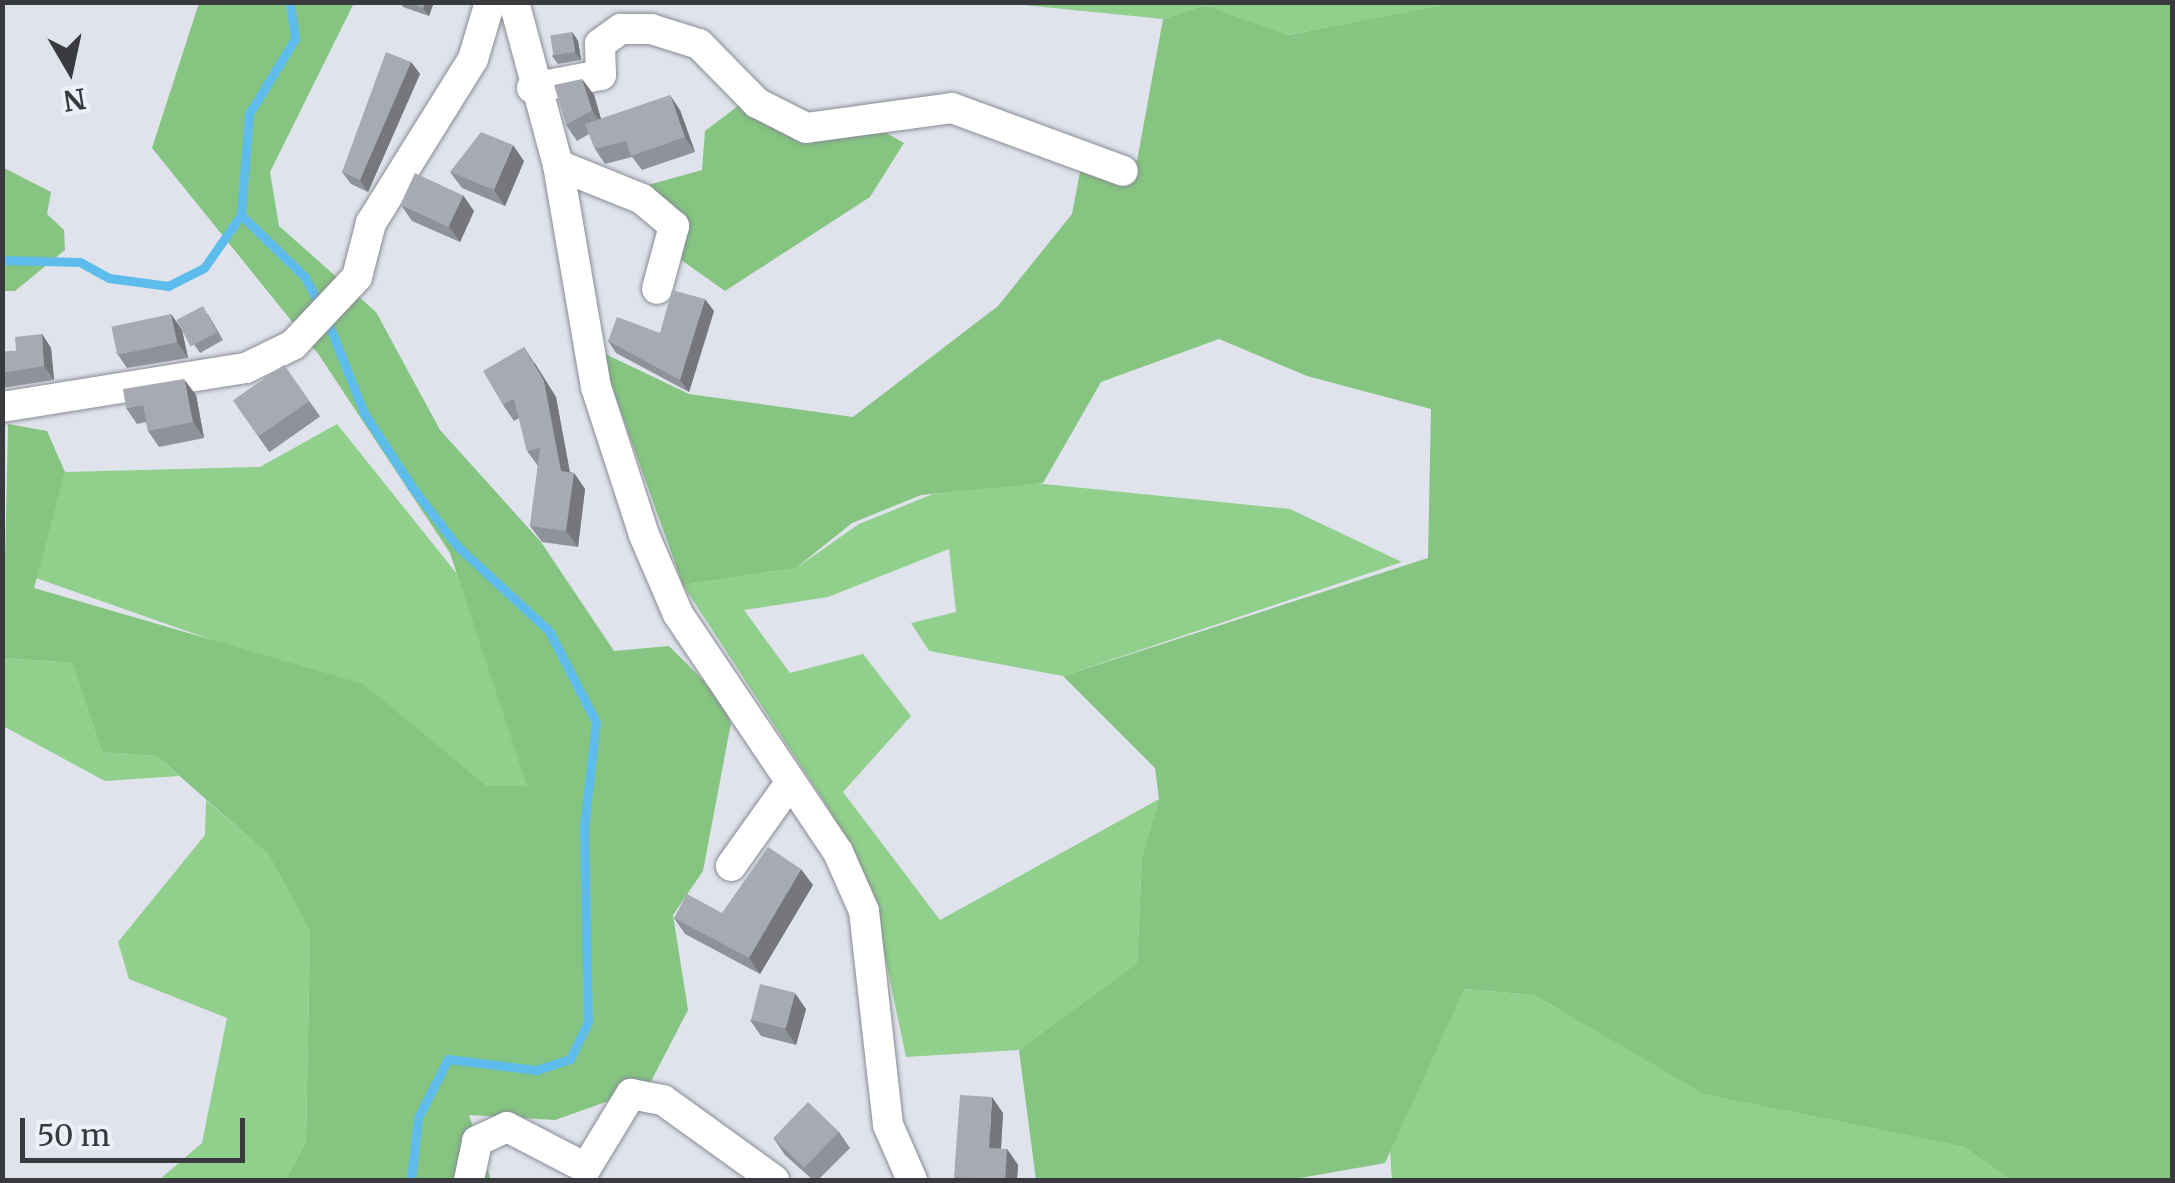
<!DOCTYPE html>
<style>
body{margin:0}
#map{position:relative;width:2175px;height:1183px;overflow:hidden;background:#e0e3ec;font-family:Merriweather,serif}
div>[style]{position:absolute}
[style*='--x']{left:calc(var(--x)*1px);top:calc(var(--y)*1px);width:calc(var(--w)*1px);rotate:calc(var(--a)*1deg)}
.green>*{inset:0;background:#90cf8c}
.forest>*{inset:0;background:#85c481}
.stream>*{height:9px;margin:-4.5px;padding:0 4.5px;transform-origin:4.5px;border-radius:4.5px;background:#5dbcec}
.roads{filter:drop-shadow(0 0 2px #898c94) drop-shadow(0 0 2px #898c94)}
.minor>*{height:30px;margin:-15px;padding:0 15px;transform-origin:15px;border-radius:15px;background:#fff}
.wall>*{inset:0;background:#90929a;transform-origin:0 0}
.shaded-wall>*{inset:0;background:#76777d}
.building>*{inset:0;background:#a8aab3;transform-origin:0 0}
span{translate:-50% -50%;white-space:nowrap;text-align:center;line-height:1.15;-webkit-text-stroke:9px #eef0f9;paint-order:stroke}
.frame{position:absolute;inset:0;border:5px solid #393a3e;pointer-events:none}
.north{position:absolute;left:20px;top:20px;width:100px;height:100px;-webkit-text-stroke:8px #eef0f9;paint-order:stroke;rotate:171deg;font-size:28px;font-weight:700;line-height:40px;text-align:center;color:#393a3e}
.north::after{content:'';display:block;margin:auto;width:35px;height:45px;background:#393a3e;clip-path:polygon(50% 0,100% 100%,50% 72%,0 100%)}
.scale{position:absolute;left:20px;top:1118px;width:225px;height:45px;box-sizing:border-box;border:5px solid #393a3e;border-top:0;padding-left:12px;font-size:30px;line-height:35px;white-space:nowrap;color:#393a3e;-webkit-text-stroke:8px #eef0f9;paint-order:stroke}
</style>
<div id="map">
<div class="green">
<div style="clip-path:polygon(1004px 3px,1461px 3px,1287px 35px,1205px 5px,1163px 19px)"></div>
<div style="clip-path:polygon(337px 424px,457px 574px,528px 786px,487px 786px,380px 699px,36px 578px,65px 472px,260px 467px)"></div>
<div style="clip-path:polygon(1034px 483px,1290px 509px,1402px 562px,1063px 676px,929px 651px,911px 623px,956px 612px,949px 549px,828px 597px,744px 610px,790px 673px,863px 654px,911px 716px,843px 792px,940px 920px,1159px 799px,1142px 856px,1137px 963px,1019px 1050px,906px 1057px,875px 909px,829px 809px,683px 585px,796px 568px,859px 524px,933px 494px)"></div>
<div style="clip-path:polygon(2px 658px,72px 663px,102px 752px,157px 756px,179px 776px,105px 781px,3px 726px)"></div>
<div style="clip-path:polygon(206px 800px,268px 854px,310px 931px,306px 1141px,286px 1180px,159px 1180px,202px 1143px,227px 1018px,129px 979px,118px 942px,205px 835px)"></div>
<div style="clip-path:polygon(1463px 989px,1534px 995px,1705px 1094px,1964px 1147px,2011px 1180px,1392px 1180px,1389px 1136px)"></div>
</div>
<div class="forest">
<div style="clip-path:polygon(1461px 2px,2172px 3px,2172px 1180px,2011px 1180px,1964px 1147px,1704px 1094px,1534px 995px,1464px 989px,1385px 1163px,1289px 1180px,1036px 1180px,1019px 1050px,1137px 963px,1142px 856px,1159px 799px,1155px 768px,1063px 676px,1428px 558px,1431px 409px,1307px 376px,1219px 339px,1101px 382px,1043px 483px,921px 495px,852px 523px,796px 568px,683px 585px,599px 351px,689px 394px,853px 417px,998px 306px,1072px 214px,1085px 145px,1137px 161px,1163px 19px,1205px 5px,1288px 35px)"></div>
<div style="clip-path:polygon(199px 3px,354px 3px,270px 172px,279px 226px,376px 312px,440px 430px,541px 542px,614px 651px,669px 646px,718px 695px,731px 723px,703px 871px,673px 915px,688px 1010px,648px 1087px,555px 1120px,469px 1115px,491px 1180px,286px 1180px,306px 1141px,310px 931px,268px 854px,157px 756px,102px 752px,72px 663px,3px 658px,8px 424px,47px 431px,65px 472px,34px 588px,363px 684px,487px 786px,527px 786px,450px 553px,319px 355px,152px 148px)"></div>
<div style="clip-path:polygon(742px 103px,867px 122px,904px 143px,870px 197px,725px 291px,677px 257px,667px 207px,648px 185px,702px 170px,705px 131px)"></div>
<div style="clip-path:polygon(2px 167px,51px 192px,47px 214px,64px 230px,65px 250px,15px 291px,3px 291px)"></div>
</div>
<div class="stream">
<div style="--x:241;--y:215;--w:89;--a:44.1"></div>
<div style="--x:305;--y:277;--w:33;--a:63"></div>
<div style="--x:2;--y:260;--w:78;--a:1.5"></div>
<div style="--x:80;--y:262;--w:33;--a:29"></div>
<div style="--x:109;--y:278;--w:60;--a:7.7"></div>
<div style="--x:168;--y:286;--w:40;--a:-26.6"></div>
<div style="--x:204;--y:268;--w:65;--a:-55.1"></div>
<div style="--x:241;--y:215;--w:101;--a:-85.5"></div>
<div style="--x:249;--y:114;--w:88;--a:-58.5"></div>
<div style="--x:295;--y:39;--w:37;--a:-98"></div>
<div style="--x:327;--y:320;--w:100;--a:68.3"></div>
<div style="--x:364;--y:413;--w:88;--a:57"></div>
<div style="--x:412;--y:487;--w:74;--a:52.7"></div>
<div style="--x:457;--y:546;--w:125;--a:42.7"></div>
<div style="--x:549;--y:631;--w:102;--a:62.7"></div>
<div style="--x:596;--y:722;--w:107;--a:96.5"></div>
<div style="--x:584;--y:828;--w:194;--a:88.8"></div>
<div style="--x:588;--y:1022;--w:41;--a:115.9"></div>
<div style="--x:570;--y:1059;--w:36;--a:162"></div>
<div style="--x:536;--y:1070;--w:89;--a:-172.9"></div>
<div style="--x:448;--y:1059;--w:66;--a:117"></div>
<div style="--x:418;--y:1118;--w:62;--a:96.4"></div>
</div>
<div class="roads">
<div class="minor">
<div style="--x:514;--y:2;--w:169;--a:74.9"></div>
<div style="--x:558;--y:165;--w:225;--a:80.3"></div>
<div style="--x:596;--y:387;--w:156;--a:72"></div>
<div style="--x:644;--y:535;--w:86;--a:66.7"></div>
<div style="--x:678;--y:614;--w:287;--a:56.1"></div>
<div style="--x:838;--y:852;--w:64;--a:66.2"></div>
<div style="--x:864;--y:911;--w:215;--a:83.6"></div>
<div style="--x:888;--y:1125;--w:60;--a:66.4"></div>
<div style="--x:532;--y:88;--w:70;--a:-10.7"></div>
<div style="--x:601;--y:75;--w:31;--a:-92"></div>
<div style="--x:600;--y:44;--w:26;--a:-36"></div>
<div style="--x:621;--y:29;--w:30;--a:0"></div>
<div style="--x:651;--y:29;--w:50;--a:17.4"></div>
<div style="--x:699;--y:44;--w:83;--a:45.5"></div>
<div style="--x:757;--y:103;--w:55;--a:27"></div>
<div style="--x:806;--y:128;--w:147;--a:-7.8"></div>
<div style="--x:952;--y:108;--w:182;--a:20.2"></div>
<div style="--x:558;--y:165;--w:91;--a:22"></div>
<div style="--x:642;--y:199;--w:42;--a:40.2"></div>
<div style="--x:674;--y:226;--w:65;--a:105.1"></div>
<div style="--x:2;--y:407;--w:247;--a:-9.1"></div>
<div style="--x:246;--y:368;--w:52;--a:-26.1"></div>
<div style="--x:293;--y:345;--w:93;--a:-46.7"></div>
<div style="--x:357;--y:277;--w:56;--a:-75.5"></div>
<div style="--x:371;--y:223;--w:193;--a:-58.1"></div>
<div style="--x:473;--y:59;--w:59;--a:-73.4"></div>
<div style="--x:731;--y:866;--w:102;--a:-54.6"></div>
<div style="--x:469;--y:1180;--w:40;--a:-78"></div>
<div style="--x:477;--y:1141;--w:33;--a:-25"></div>
<div style="--x:507;--y:1127;--w:89;--a:27.4"></div>
<div style="--x:586;--y:1168;--w:87;--a:-58.7"></div>
<div style="--x:631;--y:1094;--w:33;--a:11"></div>
<div style="--x:663;--y:1100;--w:137;--a:35.8"></div>
</div>
</div>
<div class="wall">
<div style="clip-path:polygon(400px 2px,434px 2px,429px 16px,403px 7px)"></div>
<div style="clip-path:polygon(572px 32px,578px 41px,581px 60px,558px 64px,552px 56px)"></div>
<div style="clip-path:polygon(411px 62px,420px 74px,368px 192px,351px 184px,342px 172px)"></div>
<div style="clip-path:polygon(582px 79px,594px 95px,601px 119px,680px 110px,695px 152px,642px 170px,632px 157px,605px 164px,595px 149px,589px 134px,577px 141px,566px 125px)"></div>
<div style="clip-path:polygon(524px 161px,505px 206px,462px 188px,450px 172px)"></div>
<div style="clip-path:polygon(401px 205px,474px 211px,460px 242px,412px 221px)"></div>
<div style="clip-path:polygon(714px 311px,689px 392px,616px 353px,608px 341px,660px 333px)"></div>
<div style="clip-path:polygon(171px 314px,182px 330px,188px 358px,127px 368px,116px 352px)"></div>
<div style="clip-path:polygon(208px 314px,223px 340px,200px 353px,177px 320px)"></div>
<div style="clip-path:polygon(42px 334px,51px 348px,54px 380px,2px 388px,2px 352px,16px 351px)"></div>
<div style="clip-path:polygon(535px 363px,556px 397px,570px 472px,574px 473px,585px 489px,578px 547px,542px 542px,530px 526px,538px 466px,527px 451px,519px 418px,514px 421px,503px 405px)"></div>
<div style="left:284px;top:365px;width:63px;height:62px;rotate:55deg"></div>
<div style="clip-path:polygon(196px 395px,204px 438px,159px 447px,148px 431px,146px 422px,137px 424px,126px 408px)"></div>
<div style="clip-path:polygon(813px 885px,760px 974px,685px 934px,674px 918px,722px 913px)"></div>
<div style="clip-path:polygon(806px 1009px,796px 1045px,761px 1036px,750px 1020px)"></div>
<div style="clip-path:polygon(1003px 1113px,1001px 1149px,1007px 1149px,1018px 1165px,1017px 1180px,957px 1180px,954px 1177px)"></div>
<div style="clip-path:polygon(839px 1132px,850px 1148px,818px 1180px,813px 1180px,785px 1155px,774px 1139px)"></div>
</div>
<div class="shaded-wall">
<div style="clip-path:polygon(425px 2px,434px 2px,429px 16px,423px 8px)"></div>
<div style="clip-path:polygon(572px 32px,578px 41px,581px 60px,575px 52px)"></div>
<div style="clip-path:polygon(411px 62px,420px 74px,368px 192px,360px 180px)"></div>
<div style="clip-path:polygon(582px 79px,594px 95px,603px 126px,592px 110px)"></div>
<div style="clip-path:polygon(670px 95px,680px 110px,695px 152px,685px 137px)"></div>
<div style="clip-path:polygon(513px 145px,524px 161px,505px 206px,494px 190px)"></div>
<div style="clip-path:polygon(463px 195px,474px 211px,460px 242px,449px 226px)"></div>
<div style="clip-path:polygon(705px 299px,714px 311px,689px 392px,680px 380px)"></div>
<div style="clip-path:polygon(171px 314px,182px 330px,188px 358px,177px 342px)"></div>
<div style="clip-path:polygon(42px 334px,51px 348px,54px 380px,44px 366px)"></div>
<div style="clip-path:polygon(524px 347px,556px 397px,572px 485px,574px 473px,585px 489px,578px 547px,566px 531px,561px 471px)"></div>
<div style="clip-path:polygon(184px 379px,196px 395px,204px 438px,193px 422px)"></div>
<div style="clip-path:polygon(801px 869px,813px 885px,760px 974px,749px 958px)"></div>
<div style="clip-path:polygon(795px 993px,806px 1009px,796px 1045px,785px 1029px)"></div>
<div style="clip-path:polygon(992px 1097px,1003px 1113px,1000px 1164px,989px 1148px)"></div>
<div style="clip-path:polygon(1007px 1149px,1018px 1165px,1017px 1180px,1005px 1180px)"></div>
</div>
<div class="building">
<div style="clip-path:polygon(407px 2px,425px 2px,423px 8px)"></div>
<div style="left:572px;top:32px;width:20px;height:22px;rotate:81deg"></div>
<div style="clip-path:polygon(386px 52px,411px 62px,360px 180px,342px 172px)"></div>
<div style="clip-path:polygon(582px 79px,592px 110px,566px 125px,554px 85px)"></div>
<div style="clip-path:polygon(670px 95px,685px 137px,631px 156px,626px 141px,595px 149px,585px 124px)"></div>
<div style="clip-path:polygon(481px 132px,513px 145px,494px 190px,450px 172px)"></div>
<div style="left:415px;top:173px;width:53px;height:35px;rotate:25deg"></div>
<div style="clip-path:polygon(672px 290px,705px 299px,680px 380px,608px 341px,617px 317px,660px 333px)"></div>
<div style="left:203px;top:306px;width:30px;height:30px;rotate:62deg"></div>
<div style="left:171px;top:314px;width:29px;height:61px;rotate:78deg"></div>
<div style="clip-path:polygon(42px 334px,44px 366px,2px 373px,2px 352px,16px 351px,15px 337px)"></div>
<div style="clip-path:polygon(524px 347px,544px 381px,561px 471px,574px 473px,566px 531px,530px 526px,540px 448px,527px 451px,514px 399px,503px 405px,483px 371px)"></div>
<div style="left:284px;top:365px;width:44px;height:62px;rotate:55deg"></div>
<div style="clip-path:polygon(184px 379px,193px 422px,148px 431px,143px 405px,126px 408px,123px 389px)"></div>
<div style="clip-path:polygon(768px 847px,801px 869px,749px 958px,674px 918px,687px 894px,722px 913px)"></div>
<div style="left:760px;top:984px;width:36px;height:37px;rotate:14deg"></div>
<div style="clip-path:polygon(960px 1095px,992px 1097px,989px 1148px,1007px 1149px,1005px 1180px,954px 1177px)"></div>
<div style="left:808px;top:1102px;width:43px;height:50px;rotate:44deg"></div>
</div>
<div class="frame"></div>
<div class="north">N</div>
<div class="scale">50 m</div>
</div>
